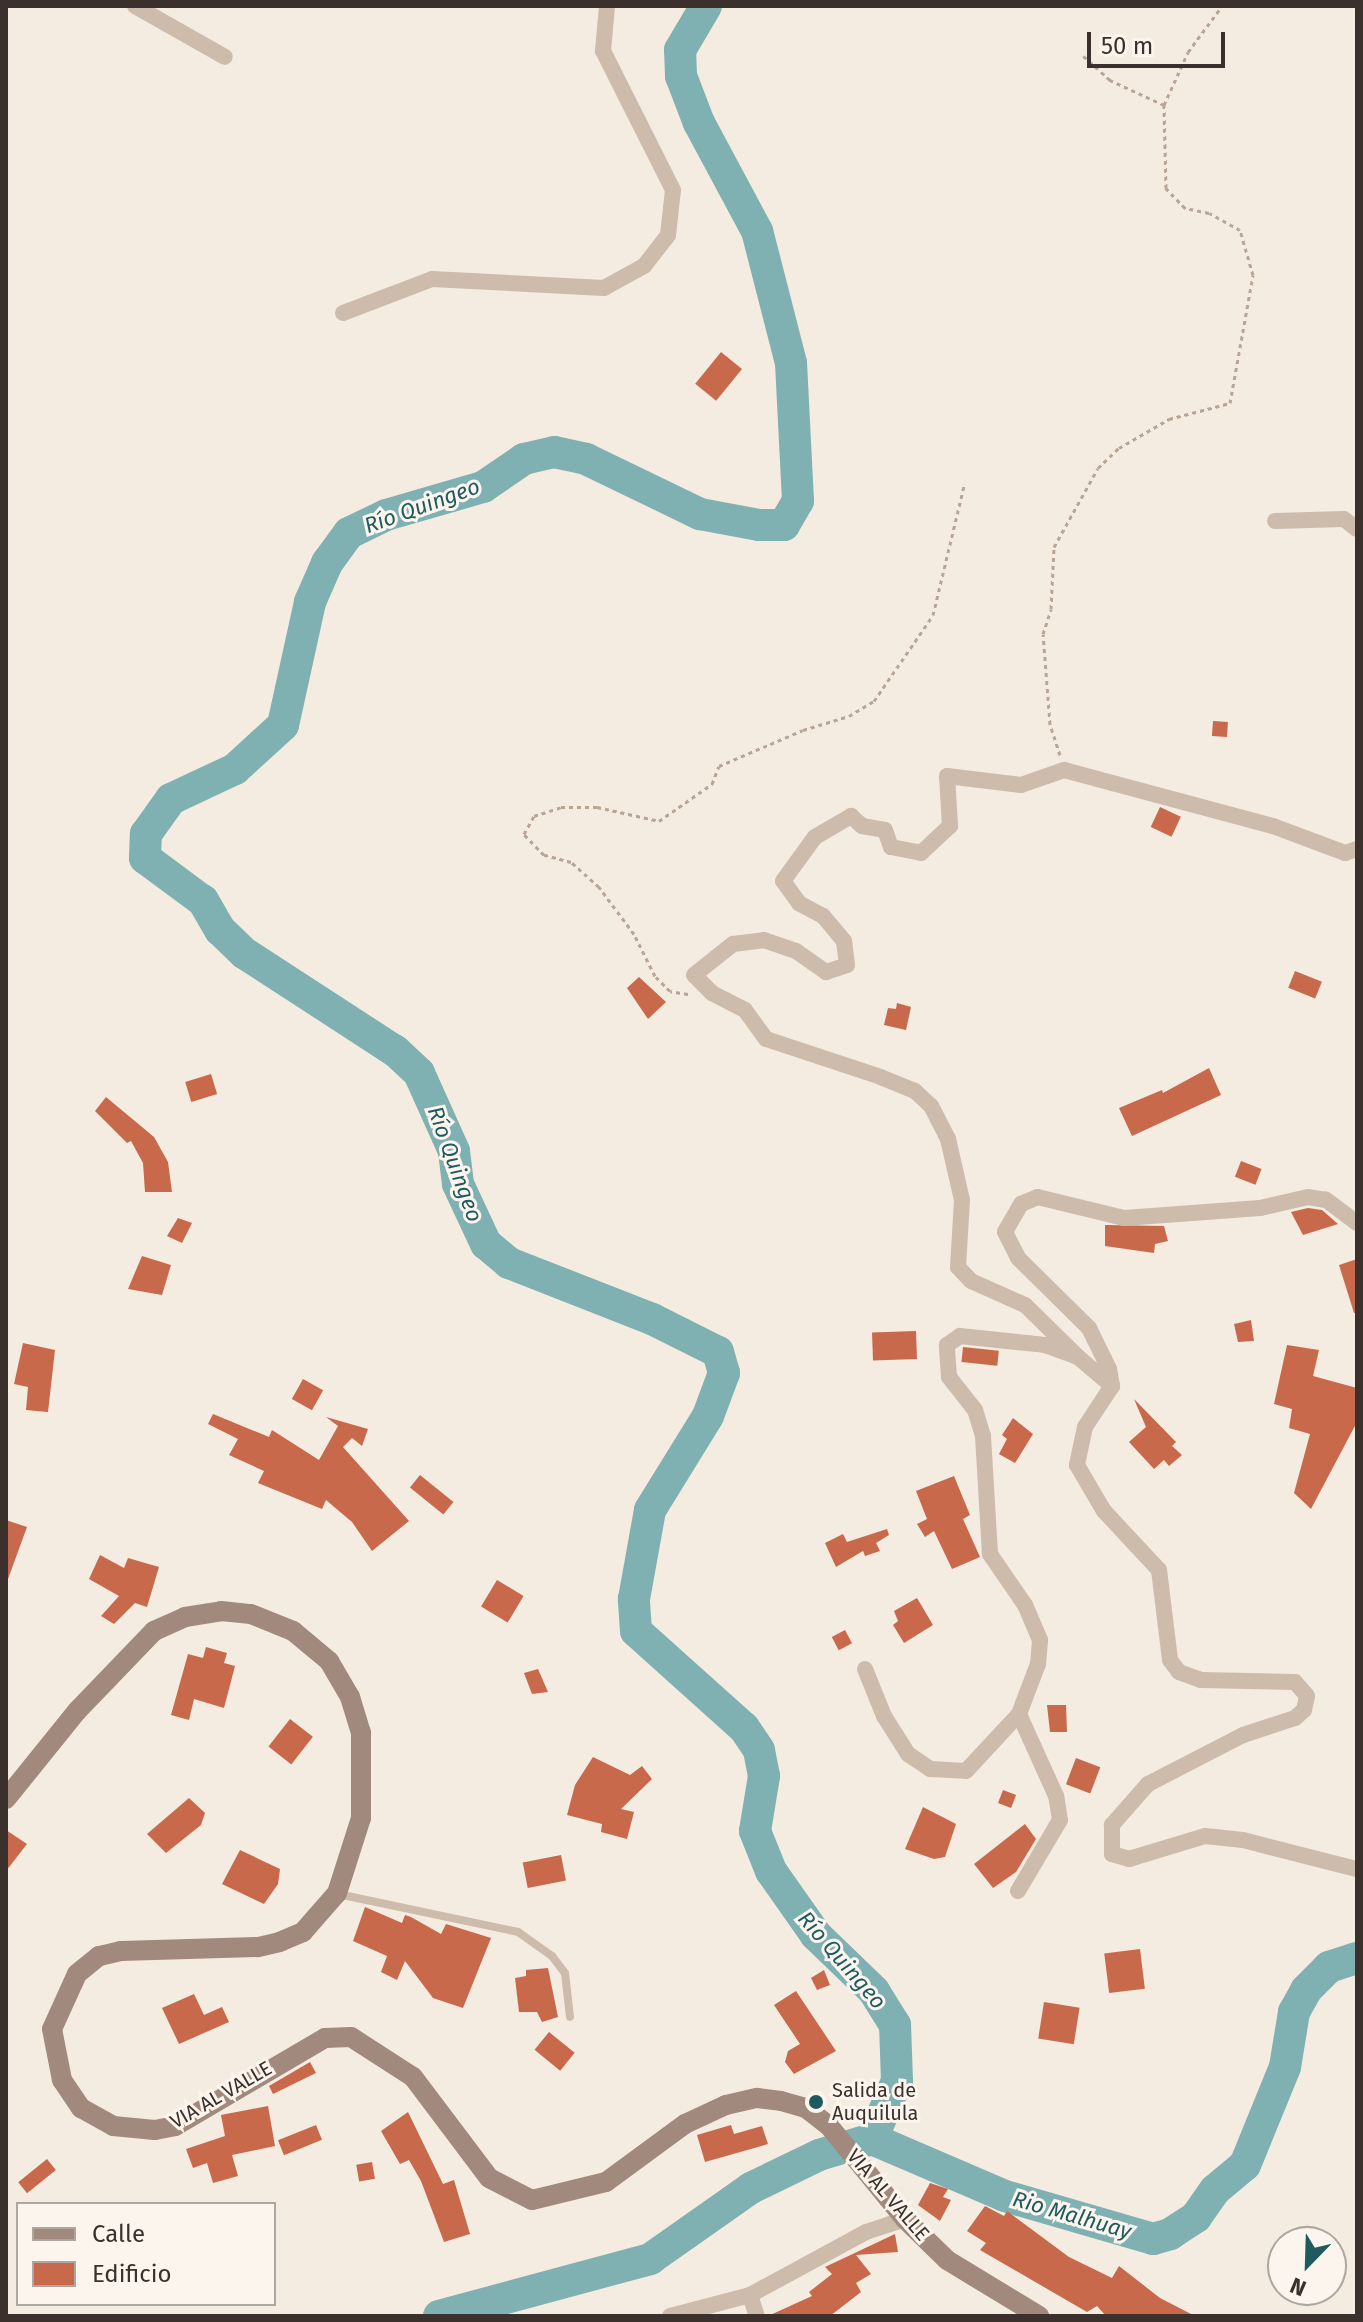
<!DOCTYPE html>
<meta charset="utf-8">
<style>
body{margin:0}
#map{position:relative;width:1363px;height:2322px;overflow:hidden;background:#f4ebe1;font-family:"Fira Sans",sans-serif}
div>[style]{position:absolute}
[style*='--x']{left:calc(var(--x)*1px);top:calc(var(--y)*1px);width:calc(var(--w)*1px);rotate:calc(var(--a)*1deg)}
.river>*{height:32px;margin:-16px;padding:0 16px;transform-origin:16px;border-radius:16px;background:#7fb0b2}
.building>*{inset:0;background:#c8694b;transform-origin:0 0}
.path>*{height:3px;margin-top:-1.5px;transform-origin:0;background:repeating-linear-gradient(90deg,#b9a596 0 4px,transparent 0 8px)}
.service>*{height:8px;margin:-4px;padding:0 4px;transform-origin:4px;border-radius:4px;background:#cdbbac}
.minor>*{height:16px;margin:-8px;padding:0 8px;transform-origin:8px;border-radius:8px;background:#cdbbac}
.secondary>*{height:20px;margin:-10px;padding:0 10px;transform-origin:10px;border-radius:10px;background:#a18a7d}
.dots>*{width:22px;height:22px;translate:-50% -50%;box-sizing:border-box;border:4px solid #fbf5ee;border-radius:50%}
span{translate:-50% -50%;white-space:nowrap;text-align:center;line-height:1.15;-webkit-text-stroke:6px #fbf5ee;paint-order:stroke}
.poi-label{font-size:20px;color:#3b302b}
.left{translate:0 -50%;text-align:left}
.street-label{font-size:20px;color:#3b302b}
.water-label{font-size:22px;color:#1f5a5e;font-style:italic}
.frame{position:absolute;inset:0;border:8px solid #3b302b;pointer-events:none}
.legend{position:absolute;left:16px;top:2202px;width:260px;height:104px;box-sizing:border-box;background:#fbf5ee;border:2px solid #aea6a0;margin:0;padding:10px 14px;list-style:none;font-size:24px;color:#3b302b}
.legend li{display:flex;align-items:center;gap:16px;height:40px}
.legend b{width:40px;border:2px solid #aea6a0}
.north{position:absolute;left:1267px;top:2226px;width:80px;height:80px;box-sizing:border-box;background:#fbf5ee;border:2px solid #aea6a0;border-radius:50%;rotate:203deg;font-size:22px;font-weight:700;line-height:32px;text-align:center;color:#3b302b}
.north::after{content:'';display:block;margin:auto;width:28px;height:36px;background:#1f5a5e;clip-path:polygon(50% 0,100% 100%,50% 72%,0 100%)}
.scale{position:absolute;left:1087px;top:32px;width:138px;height:36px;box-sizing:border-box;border:4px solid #3b302b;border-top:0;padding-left:10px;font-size:24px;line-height:28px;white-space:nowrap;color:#3b302b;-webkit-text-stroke:6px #fbf5ee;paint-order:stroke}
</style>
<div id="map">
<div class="river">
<div style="--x:872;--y:2139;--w:145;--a:23.2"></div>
<div style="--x:1005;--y:2196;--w:154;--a:16.2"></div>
<div style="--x:1153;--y:2239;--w:18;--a:-16"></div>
<div style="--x:1170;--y:2234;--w:31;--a:-33"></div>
<div style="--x:1196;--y:2217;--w:33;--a:-55"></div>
<div style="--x:1215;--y:2190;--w:39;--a:-40"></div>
<div style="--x:1245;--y:2165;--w:106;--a:-67.8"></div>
<div style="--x:1285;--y:2067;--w:56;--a:-80.7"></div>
<div style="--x:1294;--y:2012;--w:25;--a:-61"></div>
<div style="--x:1306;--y:1990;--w:33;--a:-45"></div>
<div style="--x:1329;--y:1967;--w:29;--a:-18"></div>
<div style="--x:439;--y:2316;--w:219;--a:-15.1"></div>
<div style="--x:650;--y:2259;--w:123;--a:-35.1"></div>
<div style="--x:751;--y:2188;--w:76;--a:-25.9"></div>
<div style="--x:819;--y:2155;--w:55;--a:-16.8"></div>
<div style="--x:872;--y:2139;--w:63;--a:-66.7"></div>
<div style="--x:897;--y:2081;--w:56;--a:-92"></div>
<div style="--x:895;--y:2025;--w:40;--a:-122"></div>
<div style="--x:874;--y:1991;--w:81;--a:-136"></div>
<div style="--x:816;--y:1935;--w:78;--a:-125.1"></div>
<div style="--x:771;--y:1871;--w:43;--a:-111.8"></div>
<div style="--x:755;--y:1831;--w:56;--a:-80.7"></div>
<div style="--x:764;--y:1776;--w:26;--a:-101"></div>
<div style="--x:759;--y:1750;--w:27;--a:-124"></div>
<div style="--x:744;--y:1728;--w:145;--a:-138.1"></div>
<div style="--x:636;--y:1631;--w:32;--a:-94"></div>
<div style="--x:634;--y:1599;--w:90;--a:-79.8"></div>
<div style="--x:650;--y:1510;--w:110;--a:-58.3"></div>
<div style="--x:708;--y:1416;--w:46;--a:-69.6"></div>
<div style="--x:724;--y:1373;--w:22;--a:-106"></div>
<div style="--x:718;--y:1352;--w:74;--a:-153.4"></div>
<div style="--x:652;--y:1319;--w:154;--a:-158.6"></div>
<div style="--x:509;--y:1263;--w:30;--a:-140"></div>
<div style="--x:486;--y:1244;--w:66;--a:-115"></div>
<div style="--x:458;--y:1184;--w:33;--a:-97"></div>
<div style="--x:454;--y:1151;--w:85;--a:-114.2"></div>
<div style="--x:419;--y:1073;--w:33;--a:-137"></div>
<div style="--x:395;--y:1051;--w:180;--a:-147"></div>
<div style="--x:244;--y:953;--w:33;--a:-136"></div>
<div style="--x:220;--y:930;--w:34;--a:-120"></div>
<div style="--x:203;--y:901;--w:72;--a:-143.4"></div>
<div style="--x:145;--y:858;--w:24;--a:-88"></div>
<div style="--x:146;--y:834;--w:43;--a:-54.5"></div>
<div style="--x:171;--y:799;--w:71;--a:-25.1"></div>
<div style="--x:235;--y:769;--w:65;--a:-42.5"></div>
<div style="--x:283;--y:725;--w:126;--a:-77.6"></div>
<div style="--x:310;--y:602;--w:43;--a:-66.4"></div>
<div style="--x:327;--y:563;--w:37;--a:-54"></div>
<div style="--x:349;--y:533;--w:41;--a:-25.9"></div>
<div style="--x:386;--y:515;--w:101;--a:-16.1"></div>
<div style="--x:483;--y:487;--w:50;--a:-34.3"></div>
<div style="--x:524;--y:459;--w:31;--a:-13"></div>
<div style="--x:554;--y:452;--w:33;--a:12"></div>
<div style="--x:586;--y:459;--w:127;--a:25.8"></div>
<div style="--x:700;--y:514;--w:60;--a:10.6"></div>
<div style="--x:759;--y:525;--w:25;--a:0"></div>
<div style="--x:784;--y:525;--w:28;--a:-60"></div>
<div style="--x:798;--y:501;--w:138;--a:-92.9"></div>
<div style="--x:791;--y:363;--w:136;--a:-104.4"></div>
<div style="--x:757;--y:231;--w:123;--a:-118.2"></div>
<div style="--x:699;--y:123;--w:50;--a:-111"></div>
<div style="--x:681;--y:76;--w:26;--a:-92"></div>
<div style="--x:680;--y:50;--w:51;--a:-59.4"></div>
</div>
<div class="building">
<div style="left:721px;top:352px;width:27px;height:41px;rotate:39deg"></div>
<div style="left:1213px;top:721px;width:15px;height:15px;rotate:4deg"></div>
<div style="left:1160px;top:807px;width:23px;height:22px;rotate:25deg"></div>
<div style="left:1295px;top:971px;width:29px;height:18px;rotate:22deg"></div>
<div style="clip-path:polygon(639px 977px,666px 1002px,648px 1019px,627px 988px)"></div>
<div style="clip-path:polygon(897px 1003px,911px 1007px,906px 1030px,884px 1025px,888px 1008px,896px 1009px)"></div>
<div style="clip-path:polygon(1209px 1068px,1221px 1095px,1132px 1136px,1119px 1108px,1162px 1090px,1163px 1093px)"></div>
<div style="left:211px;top:1074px;width:21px;height:27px;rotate:73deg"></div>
<div style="clip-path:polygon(106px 1097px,154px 1137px,168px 1162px,172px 1192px,145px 1192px,143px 1163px,131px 1141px,127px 1143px,95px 1111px)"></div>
<div style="left:1241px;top:1161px;width:22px;height:17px;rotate:21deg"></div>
<div style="clip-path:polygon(1308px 1208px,1322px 1210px,1338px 1224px,1303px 1235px,1291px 1212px)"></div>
<div style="clip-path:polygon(178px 1218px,192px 1223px,182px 1243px,167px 1236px)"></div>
<div style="clip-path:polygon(1105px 1225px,1164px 1226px,1168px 1241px,1155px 1244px,1154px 1253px,1105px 1246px)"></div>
<div style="clip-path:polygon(142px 1256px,171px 1265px,162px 1295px,128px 1289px)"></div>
<div style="clip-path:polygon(1357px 1259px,1357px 1312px,1354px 1313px,1339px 1265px)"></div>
<div style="clip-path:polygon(1251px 1320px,1254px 1341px,1238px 1342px,1234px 1324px)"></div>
<div style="left:916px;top:1331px;width:28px;height:44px;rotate:88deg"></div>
<div style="clip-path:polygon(23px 1343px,55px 1350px,48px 1412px,26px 1410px,28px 1387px,14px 1384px)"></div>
<div style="clip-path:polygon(1287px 1345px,1319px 1350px,1313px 1376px,1357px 1388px,1357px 1422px,1311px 1509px,1294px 1493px,1310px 1434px,1289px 1428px,1292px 1409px,1274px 1404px)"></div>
<div style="left:963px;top:1347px;width:36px;height:15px;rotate:6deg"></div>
<div style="left:303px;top:1379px;width:23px;height:23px;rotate:29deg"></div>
<div style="clip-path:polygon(1134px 1399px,1176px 1442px,1172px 1446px,1182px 1455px,1169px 1466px,1164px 1460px,1154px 1469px,1129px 1442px,1146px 1427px)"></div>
<div style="clip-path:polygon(213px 1414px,269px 1437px,272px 1430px,319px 1460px,338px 1426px,326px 1417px,368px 1429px,362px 1446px,352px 1438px,343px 1447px,409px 1521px,372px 1551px,352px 1522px,326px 1500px,322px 1509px,258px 1483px,264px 1471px,229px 1455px,238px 1439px,208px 1424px)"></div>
<div style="clip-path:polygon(1013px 1418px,1033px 1434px,1015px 1463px,999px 1454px,1007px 1439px,1002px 1435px)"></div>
<div style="left:420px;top:1475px;width:43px;height:16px;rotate:39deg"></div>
<div style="clip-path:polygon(954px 1476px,970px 1515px,963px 1519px,980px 1557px,952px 1569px,934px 1531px,925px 1537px,917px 1524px,927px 1519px,916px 1491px)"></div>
<div style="clip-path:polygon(6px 1520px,27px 1527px,8px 1579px,6px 1579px)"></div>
<div style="clip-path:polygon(887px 1529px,889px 1535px,876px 1543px,880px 1551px,865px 1556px,863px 1551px,836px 1567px,825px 1543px,843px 1534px,847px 1542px)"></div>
<div style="clip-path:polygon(100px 1555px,124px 1568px,128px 1558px,159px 1567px,147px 1607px,135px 1603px,114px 1624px,101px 1616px,119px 1596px,89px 1579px)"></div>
<div style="left:497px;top:1580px;width:31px;height:31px;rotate:31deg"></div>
<div style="clip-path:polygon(917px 1598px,933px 1625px,904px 1643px,893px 1625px,898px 1621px,894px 1611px)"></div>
<div style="left:845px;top:1630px;width:15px;height:15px;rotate:62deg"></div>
<div style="clip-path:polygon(206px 1647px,227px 1653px,224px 1663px,235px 1666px,224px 1708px,194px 1699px,189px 1720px,171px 1715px,188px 1654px,203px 1658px)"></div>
<div style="clip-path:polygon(538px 1669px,548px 1692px,532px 1694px,524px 1673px)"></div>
<div style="clip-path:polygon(1047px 1705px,1066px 1705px,1067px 1732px,1050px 1732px)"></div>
<div style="left:290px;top:1719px;width:29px;height:35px;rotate:38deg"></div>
<div style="clip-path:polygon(593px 1757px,630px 1775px,642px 1766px,652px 1779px,621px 1809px,634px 1812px,627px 1839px,601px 1832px,602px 1824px,567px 1815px,575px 1785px)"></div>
<div style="left:1076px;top:1758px;width:26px;height:28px;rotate:21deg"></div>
<div style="left:1003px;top:1790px;width:14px;height:14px;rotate:21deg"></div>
<div style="clip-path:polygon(189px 1798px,205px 1813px,201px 1825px,166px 1853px,147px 1834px)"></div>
<div style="clip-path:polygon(923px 1807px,956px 1824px,945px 1857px,934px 1859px,905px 1849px)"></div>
<div style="clip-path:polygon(1025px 1824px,1036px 1839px,1016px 1872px,993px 1888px,974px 1864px)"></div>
<div style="clip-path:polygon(6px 1830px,27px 1844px,6px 1871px)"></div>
<div style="clip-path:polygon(240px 1850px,280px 1869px,278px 1884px,264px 1904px,222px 1884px)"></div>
<div style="left:561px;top:1855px;width:26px;height:39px;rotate:79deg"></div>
<div style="clip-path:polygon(365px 1907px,402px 1923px,405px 1915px,411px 1917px,441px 1934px,446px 1924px,491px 1938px,463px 2008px,433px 1998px,405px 1961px,397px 1980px,381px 1972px,387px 1956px,353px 1941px)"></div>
<div style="left:1140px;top:1949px;width:40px;height:36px;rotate:83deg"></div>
<div style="clip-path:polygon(548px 1968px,558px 2017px,542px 2022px,537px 2012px,519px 2012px,515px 1978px,526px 1976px,526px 1970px)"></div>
<div style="clip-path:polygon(824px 1970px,830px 1985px,817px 1990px,811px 1978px)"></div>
<div style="clip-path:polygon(796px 1991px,836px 2051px,794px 2074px,785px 2062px,788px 2051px,800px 2044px,774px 2005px)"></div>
<div style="clip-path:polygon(194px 1994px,204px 2015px,222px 2007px,229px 2022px,179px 2044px,162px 2008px)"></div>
<div style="left:1044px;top:2002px;width:36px;height:37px;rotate:9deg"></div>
<div style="left:549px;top:2032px;width:33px;height:23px;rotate:39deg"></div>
<div style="clip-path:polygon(310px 2062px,316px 2073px,273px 2094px,269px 2086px)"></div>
<div style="clip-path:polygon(268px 2106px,275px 2146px,232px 2155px,238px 2176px,213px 2183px,207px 2163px,193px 2168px,186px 2149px,225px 2136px,221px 2115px)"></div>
<div style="clip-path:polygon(408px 2112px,443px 2184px,454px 2180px,470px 2234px,444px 2242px,421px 2181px,409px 2160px,400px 2164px,381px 2131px)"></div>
<div style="left:316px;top:2125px;width:16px;height:41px;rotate:68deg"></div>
<div style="clip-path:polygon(731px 2125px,734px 2134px,762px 2126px,768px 2144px,705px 2162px,697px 2135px)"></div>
<div style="left:47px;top:2159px;width:14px;height:37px;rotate:51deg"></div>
<div style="left:372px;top:2162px;width:17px;height:16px;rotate:80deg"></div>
<div style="clip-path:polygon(930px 2183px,948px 2189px,943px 2197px,951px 2200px,940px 2221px,918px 2205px)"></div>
<div style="clip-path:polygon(985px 2206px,1004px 2216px,1007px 2211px,1069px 2257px,1112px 2278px,1119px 2266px,1160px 2298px,1195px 2316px,1106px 2316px,1097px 2306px,1087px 2312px,980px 2250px,986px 2243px,967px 2231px)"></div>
<div style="clip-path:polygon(895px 2234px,898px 2252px,856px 2255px,871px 2274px,856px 2283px,861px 2292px,830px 2316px,768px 2316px,812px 2296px,809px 2292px,832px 2274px,825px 2267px)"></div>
</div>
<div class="path">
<div style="--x:1164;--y:105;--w:58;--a:-65.6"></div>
<div style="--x:1188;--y:52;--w:57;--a:-53.5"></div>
<div style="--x:1060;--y:755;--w:33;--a:-108"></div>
<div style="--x:1050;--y:724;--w:90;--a:-94.4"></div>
<div style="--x:1043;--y:634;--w:26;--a:-72"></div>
<div style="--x:1051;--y:609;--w:62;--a:-87.2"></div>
<div style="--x:1054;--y:547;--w:90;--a:-60.9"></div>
<div style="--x:1098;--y:468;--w:29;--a:-44"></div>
<div style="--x:1119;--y:448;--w:58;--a:-30.1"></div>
<div style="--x:1169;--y:419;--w:63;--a:-14.7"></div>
<div style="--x:1230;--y:403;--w:130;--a:-79.8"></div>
<div style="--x:1253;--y:275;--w:47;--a:-106.1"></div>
<div style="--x:1240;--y:230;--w:35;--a:-151"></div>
<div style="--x:1209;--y:213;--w:25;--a:-168"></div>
<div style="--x:1185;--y:208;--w:28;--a:-134"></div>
<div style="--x:1166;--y:188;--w:83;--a:-91.4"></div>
<div style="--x:1164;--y:105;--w:60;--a:-155.2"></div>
<div style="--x:1110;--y:80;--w:36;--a:-138"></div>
<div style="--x:688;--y:994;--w:18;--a:-171"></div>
<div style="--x:670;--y:991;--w:21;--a:-135"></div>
<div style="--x:655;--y:976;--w:47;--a:-116.6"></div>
<div style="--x:634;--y:934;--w:59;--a:-126.7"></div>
<div style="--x:599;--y:887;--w:38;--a:-138"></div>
<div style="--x:571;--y:862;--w:28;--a:-165"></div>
<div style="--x:544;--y:855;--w:29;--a:-134"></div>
<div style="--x:524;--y:834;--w:21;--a:-61"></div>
<div style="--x:534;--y:816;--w:28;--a:-18"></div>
<div style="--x:561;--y:807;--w:36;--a:0"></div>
<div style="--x:597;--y:807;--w:64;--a:12.7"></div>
<div style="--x:659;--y:821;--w:65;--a:-34.9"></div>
<div style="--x:712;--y:784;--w:19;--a:-69"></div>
<div style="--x:719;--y:766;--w:91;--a:-23.2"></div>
<div style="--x:803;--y:730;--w:48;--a:-16.9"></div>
<div style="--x:849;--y:716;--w:29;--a:-31"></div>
<div style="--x:874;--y:701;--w:104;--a:-55.5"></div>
<div style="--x:933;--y:615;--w:133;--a:-76.5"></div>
</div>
<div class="service">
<div style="--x:338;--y:1894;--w:184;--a:11.9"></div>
<div style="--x:518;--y:1932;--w:42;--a:35.2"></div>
<div style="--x:552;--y:1956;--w:21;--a:53"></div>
<div style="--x:565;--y:1973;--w:44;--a:83.5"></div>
</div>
<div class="minor">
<div style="--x:135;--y:6;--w:103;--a:29.5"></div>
<div style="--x:343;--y:313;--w:95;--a:-20.9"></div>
<div style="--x:432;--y:279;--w:172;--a:3"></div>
<div style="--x:604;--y:288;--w:46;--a:-28.8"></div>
<div style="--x:644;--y:266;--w:39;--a:-52"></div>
<div style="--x:668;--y:235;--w:45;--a:-83.7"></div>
<div style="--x:673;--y:190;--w:156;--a:-116.7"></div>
<div style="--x:603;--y:51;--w:45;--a:-84.9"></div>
<div style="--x:1275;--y:521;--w:69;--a:-1.7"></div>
<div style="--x:1344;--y:519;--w:16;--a:38"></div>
<div style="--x:1357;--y:1223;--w:39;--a:-143"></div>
<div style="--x:1326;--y:1200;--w:18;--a:-171"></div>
<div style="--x:1308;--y:1197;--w:49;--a:167.1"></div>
<div style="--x:1260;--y:1208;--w:136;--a:175.8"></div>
<div style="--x:1124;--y:1218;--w:89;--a:-166.3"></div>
<div style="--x:1038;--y:1197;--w:18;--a:158"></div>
<div style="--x:1021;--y:1204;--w:32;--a:120"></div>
<div style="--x:1005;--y:1232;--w:29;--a:63"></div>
<div style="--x:1018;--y:1258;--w:100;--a:44.6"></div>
<div style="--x:1089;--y:1328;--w:46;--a:64"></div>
<div style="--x:1109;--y:1369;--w:17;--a:80"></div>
<div style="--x:1112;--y:1386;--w:49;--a:123.4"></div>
<div style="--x:1085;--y:1427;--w:39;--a:102"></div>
<div style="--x:1077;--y:1465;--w:53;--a:59.6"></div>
<div style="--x:1104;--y:1511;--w:81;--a:47"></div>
<div style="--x:1159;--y:1570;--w:91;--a:83"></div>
<div style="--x:1170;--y:1660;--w:15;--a:53"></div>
<div style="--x:1179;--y:1672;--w:23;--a:20"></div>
<div style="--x:1201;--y:1680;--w:94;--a:1.2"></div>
<div style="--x:1295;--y:1682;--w:18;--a:49"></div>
<div style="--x:1307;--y:1696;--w:14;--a:102"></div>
<div style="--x:1304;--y:1710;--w:12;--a:138"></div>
<div style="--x:1295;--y:1718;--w:55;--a:161.9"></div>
<div style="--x:1243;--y:1735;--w:107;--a:152.7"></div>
<div style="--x:1148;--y:1784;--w:55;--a:131.3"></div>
<div style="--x:1112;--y:1825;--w:29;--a:90"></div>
<div style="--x:1112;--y:1854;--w:18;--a:16"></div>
<div style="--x:1129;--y:1859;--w:79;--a:-16.8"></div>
<div style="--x:1205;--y:1836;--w:38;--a:6"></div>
<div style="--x:1243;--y:1840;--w:118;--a:14.3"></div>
<div style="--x:1078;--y:1357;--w:74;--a:-135.5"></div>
<div style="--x:1025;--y:1305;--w:59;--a:-156"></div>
<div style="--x:971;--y:1281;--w:19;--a:-133"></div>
<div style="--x:958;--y:1267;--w:67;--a:-86.6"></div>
<div style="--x:962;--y:1200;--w:63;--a:-102.9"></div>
<div style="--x:948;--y:1139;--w:37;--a:-117"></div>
<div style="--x:931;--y:1106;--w:22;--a:-137"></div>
<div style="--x:915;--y:1091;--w:37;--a:-158"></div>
<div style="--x:881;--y:1077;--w:121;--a:-161.7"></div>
<div style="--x:766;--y:1039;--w:36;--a:-126"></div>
<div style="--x:745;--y:1010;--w:37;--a:-153"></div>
<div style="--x:712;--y:993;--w:25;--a:-135"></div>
<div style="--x:694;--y:975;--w:50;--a:-38.5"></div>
<div style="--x:733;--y:944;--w:31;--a:-7"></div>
<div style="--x:764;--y:940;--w:34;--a:19"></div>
<div style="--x:796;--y:951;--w:37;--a:35"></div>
<div style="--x:826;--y:972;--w:22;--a:-18"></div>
<div style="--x:847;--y:965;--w:24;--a:-97"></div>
<div style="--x:844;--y:941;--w:33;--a:-130"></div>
<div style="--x:823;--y:916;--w:27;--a:-152"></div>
<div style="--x:799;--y:903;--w:27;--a:-126"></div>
<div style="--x:783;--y:881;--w:54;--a:-54"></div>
<div style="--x:815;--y:837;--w:42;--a:-30.3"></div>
<div style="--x:851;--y:816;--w:15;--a:42"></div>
<div style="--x:862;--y:826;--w:23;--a:10"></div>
<div style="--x:885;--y:830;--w:18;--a:71"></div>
<div style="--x:891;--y:847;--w:31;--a:11"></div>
<div style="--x:921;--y:853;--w:40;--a:-43"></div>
<div style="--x:950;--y:826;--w:50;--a:-93.4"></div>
<div style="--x:947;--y:776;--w:75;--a:6.9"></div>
<div style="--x:1021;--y:785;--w:46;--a:-19.2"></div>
<div style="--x:1064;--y:770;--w:216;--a:15"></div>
<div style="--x:1273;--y:826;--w:77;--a:20.6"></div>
<div style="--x:1345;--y:853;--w:13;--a:-18"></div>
<div style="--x:865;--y:1669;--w:51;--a:68"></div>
<div style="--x:884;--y:1716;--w:45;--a:57.7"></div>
<div style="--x:908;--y:1754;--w:27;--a:34"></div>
<div style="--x:930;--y:1769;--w:36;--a:3"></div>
<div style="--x:966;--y:1771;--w:78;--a:-47.1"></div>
<div style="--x:1018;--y:1891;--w:82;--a:-59.4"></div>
<div style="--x:1060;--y:1820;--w:24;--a:-99"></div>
<div style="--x:1056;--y:1796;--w:90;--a:-114.3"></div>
<div style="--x:1019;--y:1714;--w:53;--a:-69.2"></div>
<div style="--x:1038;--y:1664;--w:24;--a:-85"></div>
<div style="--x:1040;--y:1640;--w:38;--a:-113"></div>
<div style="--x:1025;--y:1605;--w:62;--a:-124.5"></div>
<div style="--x:990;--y:1554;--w:118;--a:-93.4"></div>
<div style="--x:983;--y:1436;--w:27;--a:-107"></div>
<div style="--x:975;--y:1410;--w:42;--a:-128.2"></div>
<div style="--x:949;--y:1377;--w:32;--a:-94"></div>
<div style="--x:947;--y:1345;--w:16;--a:-35"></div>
<div style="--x:960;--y:1336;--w:85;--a:6"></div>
<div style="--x:1045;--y:1345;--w:35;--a:20"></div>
<div style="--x:1078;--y:1357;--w:45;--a:40.5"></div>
<div style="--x:750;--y:2295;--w:22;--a:72"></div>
<div style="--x:670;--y:2316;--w:83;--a:-14.7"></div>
<div style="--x:750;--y:2295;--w:132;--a:-28.5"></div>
<div style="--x:866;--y:2232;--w:41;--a:-18.4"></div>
</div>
<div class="secondary">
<div style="--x:6;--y:1799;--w:113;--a:-51.1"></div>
<div style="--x:77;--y:1711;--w:111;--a:-46.1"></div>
<div style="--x:154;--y:1631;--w:34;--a:-24"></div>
<div style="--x:185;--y:1617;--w:36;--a:-9"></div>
<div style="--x:221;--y:1611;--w:30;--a:6"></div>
<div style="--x:251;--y:1614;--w:45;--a:22"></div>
<div style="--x:293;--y:1631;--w:47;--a:39.8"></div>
<div style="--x:329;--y:1661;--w:42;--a:59.7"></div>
<div style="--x:350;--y:1697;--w:37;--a:73"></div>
<div style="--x:361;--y:1732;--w:86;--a:90"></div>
<div style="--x:361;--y:1818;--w:79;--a:107.7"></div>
<div style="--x:337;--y:1893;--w:52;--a:131.1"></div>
<div style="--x:303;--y:1932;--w:25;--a:157"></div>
<div style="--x:280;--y:1942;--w:23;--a:167"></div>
<div style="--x:258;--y:1947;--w:137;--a:178.3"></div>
<div style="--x:121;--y:1951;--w:23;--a:167"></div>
<div style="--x:99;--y:1956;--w:28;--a:141"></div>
<div style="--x:77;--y:1974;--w:60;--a:114.4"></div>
<div style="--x:52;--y:2029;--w:52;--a:78.9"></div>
<div style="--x:62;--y:2080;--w:34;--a:56"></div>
<div style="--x:81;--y:2108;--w:37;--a:29"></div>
<div style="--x:113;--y:2126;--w:42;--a:5.4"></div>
<div style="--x:155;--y:2130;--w:20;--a:-11"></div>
<div style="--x:175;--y:2126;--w:174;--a:-30.4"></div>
<div style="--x:325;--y:2038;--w:26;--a:-2"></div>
<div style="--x:351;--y:2037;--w:74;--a:32.8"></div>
<div style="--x:413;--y:2077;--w:126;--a:53"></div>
<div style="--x:489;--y:2178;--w:48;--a:27.1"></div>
<div style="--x:532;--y:2200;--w:76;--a:-13.7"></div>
<div style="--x:606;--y:2182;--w:98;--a:-36.3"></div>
<div style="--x:685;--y:2124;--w:45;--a:-24.9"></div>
<div style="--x:726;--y:2105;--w:32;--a:-13"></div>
<div style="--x:757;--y:2098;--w:24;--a:7"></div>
<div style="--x:781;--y:2101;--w:26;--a:16"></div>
<div style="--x:806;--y:2108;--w:29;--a:38"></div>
<div style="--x:829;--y:2126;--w:120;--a:50.7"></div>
<div style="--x:905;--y:2219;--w:59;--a:44.3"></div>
<div style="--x:947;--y:2260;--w:108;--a:31.3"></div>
</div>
<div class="dots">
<div style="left:816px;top:2102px;background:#1f5a5e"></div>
</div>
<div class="poi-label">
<span class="left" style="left:832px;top:2102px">Salida de<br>Auquilula</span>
</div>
<div class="street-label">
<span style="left:221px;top:2095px;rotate:-30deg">VIA AL VALLE</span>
<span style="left:888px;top:2195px;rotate:49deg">VIA AL VALLE</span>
</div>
<div class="water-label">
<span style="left:422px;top:506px;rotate:-20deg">Río Quingeo</span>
<span style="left:455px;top:1164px;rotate:70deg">Río Quingeo</span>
<span style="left:842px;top:1960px;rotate:49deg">Río Quingeo</span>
<span style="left:1072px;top:2215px;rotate:16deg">Rio Malhuay</span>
</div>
<div class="frame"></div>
<ul class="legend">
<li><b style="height:10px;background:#a18a7d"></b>Calle</li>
<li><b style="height:22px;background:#c8694b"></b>Edificio</li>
</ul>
<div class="north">N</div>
<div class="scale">50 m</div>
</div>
